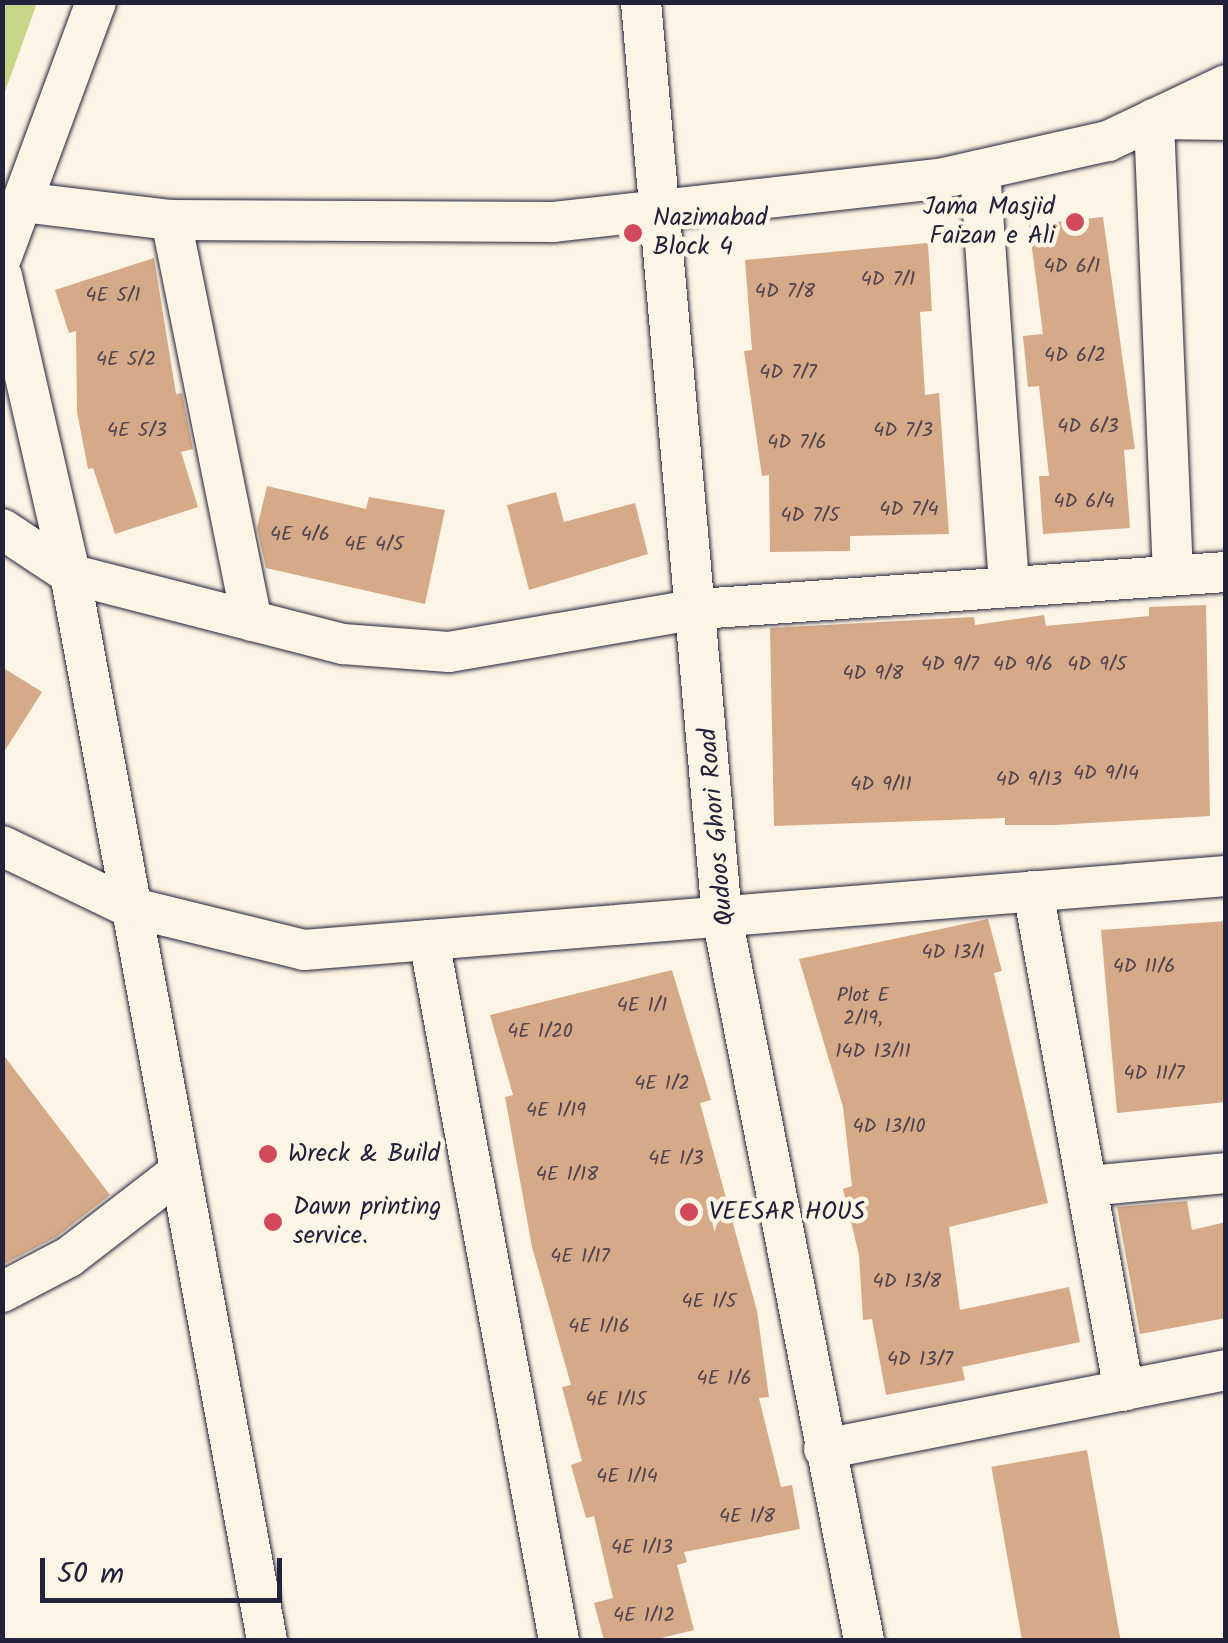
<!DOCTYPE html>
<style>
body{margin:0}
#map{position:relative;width:1228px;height:1643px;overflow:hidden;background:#fcf5e5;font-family:Kalam,sans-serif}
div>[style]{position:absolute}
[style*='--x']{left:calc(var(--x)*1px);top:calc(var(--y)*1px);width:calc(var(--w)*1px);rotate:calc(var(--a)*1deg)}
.green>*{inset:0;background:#c8d689}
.building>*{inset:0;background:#d6a988;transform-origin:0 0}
.roads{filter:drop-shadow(0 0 2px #22223b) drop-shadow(0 0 2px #22223b)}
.minor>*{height:40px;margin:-20px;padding:0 20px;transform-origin:20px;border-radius:20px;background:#fcf5e5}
.dots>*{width:28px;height:28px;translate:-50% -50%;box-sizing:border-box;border:5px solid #fcf5e5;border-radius:50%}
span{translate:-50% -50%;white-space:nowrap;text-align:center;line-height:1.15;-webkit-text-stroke:9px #fcf5e5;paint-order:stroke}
.number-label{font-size:20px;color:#4f444e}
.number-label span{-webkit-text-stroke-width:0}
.poi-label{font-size:25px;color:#22223b}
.right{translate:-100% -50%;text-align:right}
.left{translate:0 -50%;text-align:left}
.street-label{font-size:25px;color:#22223b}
.frame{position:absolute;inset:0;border:5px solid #22223b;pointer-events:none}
.scale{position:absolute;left:40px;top:1558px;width:242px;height:45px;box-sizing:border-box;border:5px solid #22223b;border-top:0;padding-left:12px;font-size:30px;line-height:35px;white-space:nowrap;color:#22223b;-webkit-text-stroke:8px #fcf5e5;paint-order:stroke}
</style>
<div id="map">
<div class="green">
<div style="clip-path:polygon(3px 2px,37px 3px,3px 97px,2px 3px)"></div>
</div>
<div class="building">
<div style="clip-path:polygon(1103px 217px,1135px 449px,1124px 450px,1130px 528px,1043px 534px,1039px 476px,1049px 476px,1039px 386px,1028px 387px,1023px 336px,1043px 334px,1029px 225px)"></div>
<div style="clip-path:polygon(928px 243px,932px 311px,920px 312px,925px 395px,939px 393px,949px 534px,850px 536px,850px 551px,770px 552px,769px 475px,762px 476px,744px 351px,752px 350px,745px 260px)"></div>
<div style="clip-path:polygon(154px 258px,176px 394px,182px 393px,193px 449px,181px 452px,198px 507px,115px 534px,93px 468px,88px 469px,77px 412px,76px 331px,69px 333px,55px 290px)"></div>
<div style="clip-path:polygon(267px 486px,366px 509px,369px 497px,445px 510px,425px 604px,266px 568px,257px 528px)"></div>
<div style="clip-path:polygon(556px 492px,564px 522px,635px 503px,648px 554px,529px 590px,507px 505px)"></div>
<div style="clip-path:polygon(1206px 605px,1210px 816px,1055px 825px,1005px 825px,1005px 818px,774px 826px,770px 628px,974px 617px,975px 625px,1044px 615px,1046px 626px,1149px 616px,1149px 607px)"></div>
<div style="clip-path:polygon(2px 667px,42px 692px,2px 755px)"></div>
<div style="clip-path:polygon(988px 919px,1002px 971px,994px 973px,1048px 1203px,949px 1227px,960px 1310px,1069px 1287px,1080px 1342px,962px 1367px,965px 1380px,886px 1395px,872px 1319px,863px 1320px,859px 1255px,843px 1189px,852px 1186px,843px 1107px,799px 959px)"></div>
<div style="clip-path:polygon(1226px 921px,1226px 1102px,1117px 1113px,1101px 930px)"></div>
<div style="clip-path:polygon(672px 970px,711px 1100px,700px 1103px,757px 1311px,769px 1397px,759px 1398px,781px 1487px,792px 1485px,800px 1529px,684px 1552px,687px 1562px,677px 1565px,694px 1630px,653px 1640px,604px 1640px,594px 1603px,613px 1598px,594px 1516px,586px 1518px,571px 1465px,582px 1461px,562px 1387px,571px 1385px,532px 1247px,505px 1097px,513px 1095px,490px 1015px)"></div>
<div style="clip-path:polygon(2px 1053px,110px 1195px,56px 1237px,2px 1265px)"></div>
<div style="clip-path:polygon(1187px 1201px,1192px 1230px,1226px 1222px,1226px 1318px,1140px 1334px,1117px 1207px)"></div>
<div style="left:1087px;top:1450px;width:193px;height:97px;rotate:80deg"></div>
</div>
<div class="roads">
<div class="minor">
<div style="--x:641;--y:2;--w:919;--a:84.94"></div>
<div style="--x:722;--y:917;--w:737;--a:78.89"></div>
<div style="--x:980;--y:170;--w:418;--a:86"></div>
<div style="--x:22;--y:202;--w:150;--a:6.9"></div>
<div style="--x:171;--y:220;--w:383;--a:0.3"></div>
<div style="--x:554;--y:222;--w:387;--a:-6.4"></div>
<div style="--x:939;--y:179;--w:173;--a:-12.7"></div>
<div style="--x:1108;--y:141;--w:131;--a:-25.4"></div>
<div style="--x:171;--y:220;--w:409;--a:78.6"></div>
<div style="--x:2;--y:256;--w:271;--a:-69.7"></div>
<div style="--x:2;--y:276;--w:306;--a:77.1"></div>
<div style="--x:70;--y:574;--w:1084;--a:79.53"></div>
<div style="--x:2;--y:529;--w:82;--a:33.5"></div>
<div style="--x:70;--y:574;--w:282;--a:14.4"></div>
<div style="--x:343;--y:644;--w:106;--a:4.3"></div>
<div style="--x:449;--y:652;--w:254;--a:-9.8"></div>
<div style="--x:699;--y:609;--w:528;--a:-4.02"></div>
<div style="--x:1173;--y:575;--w:456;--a:-92.4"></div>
<div style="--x:1154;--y:119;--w:72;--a:0.8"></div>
<div style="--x:2;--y:846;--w:141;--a:25.7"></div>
<div style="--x:129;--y:907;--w:180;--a:13.8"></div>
<div style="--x:304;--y:950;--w:925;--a:-4.59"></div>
<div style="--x:1033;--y:891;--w:508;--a:79.69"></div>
<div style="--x:429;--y:940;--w:712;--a:79.48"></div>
<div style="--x:1088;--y:1186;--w:139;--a:-5.4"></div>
<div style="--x:2;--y:1292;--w:76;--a:-27.6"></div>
<div style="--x:69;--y:1257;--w:139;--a:-37.7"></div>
<div style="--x:824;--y:1449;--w:410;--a:-11.1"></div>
</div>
</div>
<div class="dots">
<div style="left:1075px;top:222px;background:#d1495b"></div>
<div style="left:633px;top:233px;background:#d1495b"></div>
<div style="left:268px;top:1154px;background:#d1495b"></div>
<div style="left:689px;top:1212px;background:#d1495b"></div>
<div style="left:273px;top:1222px;background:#d1495b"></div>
</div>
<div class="number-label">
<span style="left:1072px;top:267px">4D 6/1</span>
<span style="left:888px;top:280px">4D 7/1</span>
<span style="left:785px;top:292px">4D 7/8</span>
<span style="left:113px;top:296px">4E 5/1</span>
<span style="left:1075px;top:356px">4D 6/2</span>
<span style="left:126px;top:360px">4E 5/2</span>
<span style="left:788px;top:373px">4D 7/7</span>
<span style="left:1088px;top:427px">4D 6/3</span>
<span style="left:137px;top:431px">4E 5/3</span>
<span style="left:903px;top:431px">4D 7/3</span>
<span style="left:797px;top:443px">4D 7/6</span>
<span style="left:1084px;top:502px">4D 6/4</span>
<span style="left:909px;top:510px">4D 7/4</span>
<span style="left:810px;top:516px">4D 7/5</span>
<span style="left:300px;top:535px">4E 4/6</span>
<span style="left:374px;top:545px">4E 4/5</span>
<span style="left:950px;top:665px">4D 9/7</span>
<span style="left:1023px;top:665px">4D 9/6</span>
<span style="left:1097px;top:665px">4D 9/5</span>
<span style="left:873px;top:674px">4D 9/8</span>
<span style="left:1106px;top:774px">4D 9/14</span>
<span style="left:1029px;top:780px">4D 9/13</span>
<span style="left:881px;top:785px">4D 9/11</span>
<span style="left:953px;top:953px">4D 13/1</span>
<span style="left:1144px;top:967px">4D 11/6</span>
<span style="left:863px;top:1008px">Plot E<br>2/19,</span>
<span style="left:642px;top:1006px">4E 1/1</span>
<span style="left:540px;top:1032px">4E 1/20</span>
<span style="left:873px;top:1052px">14D 13/11</span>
<span style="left:1154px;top:1074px">4D 11/7</span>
<span style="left:662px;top:1084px">4E 1/2</span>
<span style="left:556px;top:1111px">4E 1/19</span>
<span style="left:889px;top:1127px">4D 13/10</span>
<span style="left:676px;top:1159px">4E 1/3</span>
<span style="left:567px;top:1175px">4E 1/18</span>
<span style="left:580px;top:1257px">4E 1/17</span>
<span style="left:907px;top:1282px">4D 13/8</span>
<span style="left:709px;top:1302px">4E 1/5</span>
<span style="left:599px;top:1327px">4E 1/16</span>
<span style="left:920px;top:1360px">4D 13/7</span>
<span style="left:724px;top:1379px">4E 1/6</span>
<span style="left:616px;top:1400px">4E 1/15</span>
<span style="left:627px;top:1477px">4E 1/14</span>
<span style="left:747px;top:1517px">4E 1/8</span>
<span style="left:642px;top:1548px">4E 1/13</span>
<span style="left:644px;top:1616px">4E 1/12</span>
</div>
<div class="poi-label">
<span class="right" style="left:1055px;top:222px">Jama Masjid<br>Faizan e Ali</span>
<span class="left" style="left:653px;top:233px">Nazimabad<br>Block 4</span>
<span class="left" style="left:288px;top:1154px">Wreck &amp; Build</span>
<span class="left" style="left:293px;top:1222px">Dawn printing<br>service.</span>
<span class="left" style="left:709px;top:1212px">VEESAR HOUS</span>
</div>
<div class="street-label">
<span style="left:717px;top:827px;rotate:-95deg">Qudoos Ghori Road</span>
</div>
<div class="frame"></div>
<div class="scale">50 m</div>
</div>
